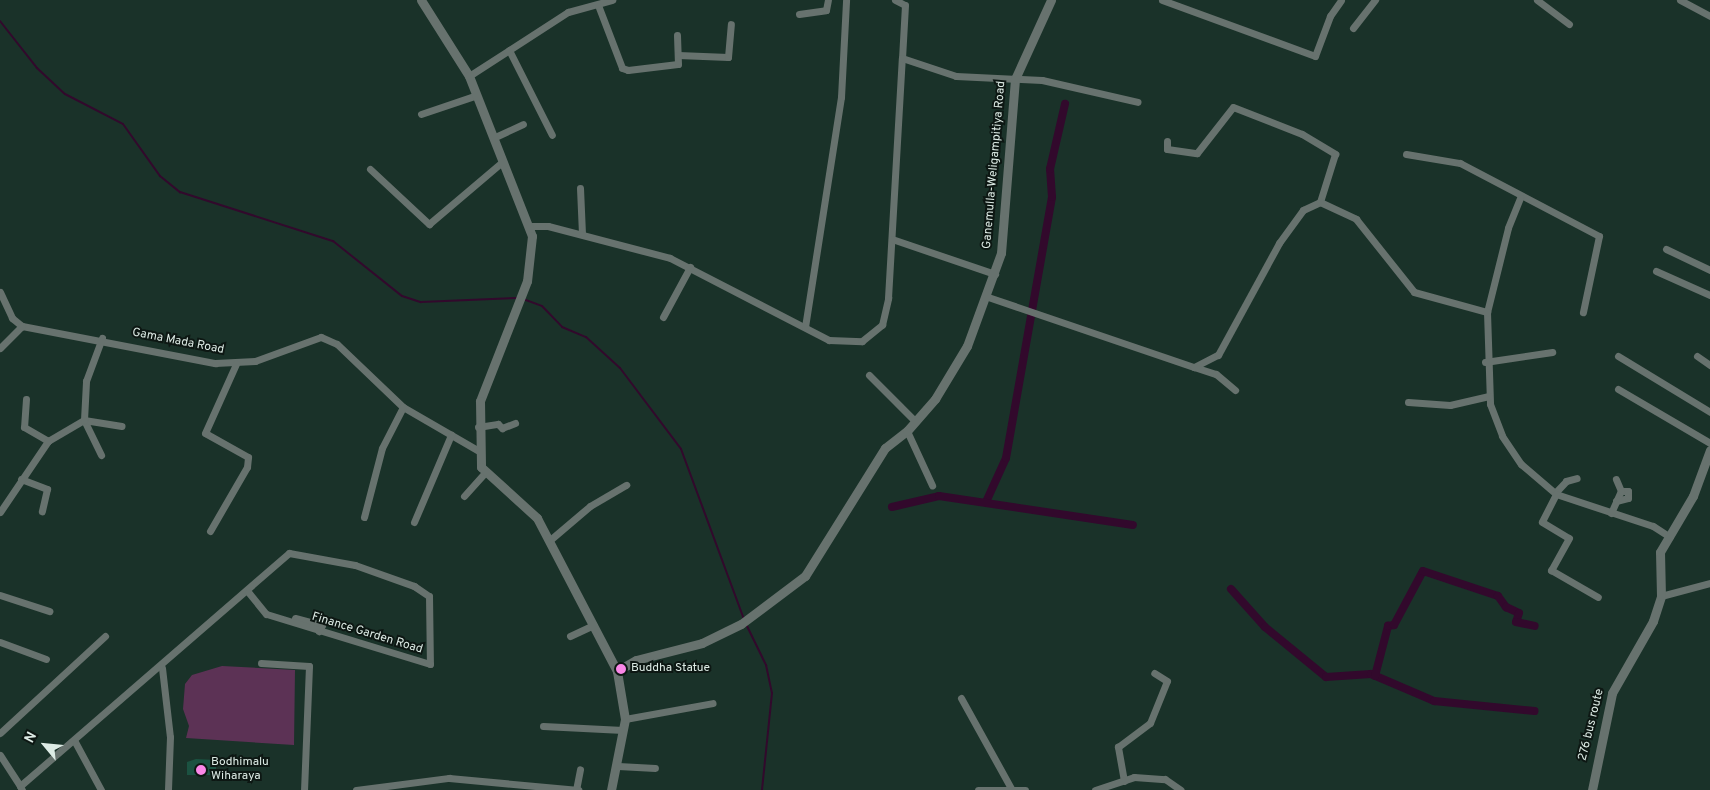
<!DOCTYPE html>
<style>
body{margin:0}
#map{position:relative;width:1710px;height:790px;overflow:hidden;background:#1a3229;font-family:Overpass,sans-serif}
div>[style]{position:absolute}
.green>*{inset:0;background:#5c3255}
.stream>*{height:2px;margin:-1px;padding:0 1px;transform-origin:1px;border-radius:1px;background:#32092c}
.canal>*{height:8px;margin:-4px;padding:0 4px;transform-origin:4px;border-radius:4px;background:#32092c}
.building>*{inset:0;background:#1b5241}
.minor>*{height:7px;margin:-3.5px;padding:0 3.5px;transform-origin:3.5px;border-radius:3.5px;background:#67726e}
.tertiary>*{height:9px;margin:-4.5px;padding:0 4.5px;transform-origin:4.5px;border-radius:4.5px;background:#67726e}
.dots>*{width:14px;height:14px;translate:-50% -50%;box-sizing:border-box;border:2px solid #0d1713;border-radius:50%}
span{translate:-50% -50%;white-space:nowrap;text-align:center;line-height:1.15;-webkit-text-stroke:4px #0d1713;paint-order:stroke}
.street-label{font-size:12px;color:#ddebe5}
.poi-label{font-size:12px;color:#ddebe5}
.left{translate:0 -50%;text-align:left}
.north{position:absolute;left:20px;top:720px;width:50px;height:50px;-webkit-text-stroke:4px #0d1713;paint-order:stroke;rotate:298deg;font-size:14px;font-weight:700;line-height:20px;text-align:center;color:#ddebe5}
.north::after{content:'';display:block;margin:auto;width:18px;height:22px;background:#ddebe5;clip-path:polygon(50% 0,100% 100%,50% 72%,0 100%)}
</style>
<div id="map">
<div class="green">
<i style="clip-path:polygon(222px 666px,295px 670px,294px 745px,186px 738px,189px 726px,183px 709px,185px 684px,192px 675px)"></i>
</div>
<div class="stream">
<i style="left:0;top:21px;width:60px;rotate:51.8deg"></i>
<i style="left:37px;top:68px;width:38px;rotate:43deg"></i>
<i style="left:65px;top:94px;width:65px;rotate:27.3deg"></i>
<i style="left:123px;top:124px;width:64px;rotate:54.6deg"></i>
<i style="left:160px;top:176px;width:26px;rotate:39deg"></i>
<i style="left:180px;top:192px;width:161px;rotate:17.8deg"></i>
<i style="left:333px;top:241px;width:88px;rotate:38.6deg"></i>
<i style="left:402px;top:296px;width:20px;rotate:18deg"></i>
<i style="left:421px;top:302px;width:97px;rotate:-2.4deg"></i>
<i style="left:523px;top:299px;width:20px;rotate:20deg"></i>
<i style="left:542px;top:306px;width:29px;rotate:46deg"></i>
<i style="left:562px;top:327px;width:26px;rotate:23deg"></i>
<i style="left:586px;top:337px;width:46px;rotate:42.4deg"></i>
<i style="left:620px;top:368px;width:101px;rotate:53deg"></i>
<i style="left:681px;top:449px;width:181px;rotate:69.7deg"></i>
<i style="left:746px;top:624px;width:46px;rotate:64deg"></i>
<i style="left:766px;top:665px;width:29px;rotate:78deg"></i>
<i style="left:772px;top:693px;width:98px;rotate:95.9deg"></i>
</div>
<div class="canal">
<i style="left:986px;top:502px;width:48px;rotate:-65.6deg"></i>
<i style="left:1006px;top:458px;width:265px;rotate:-80deg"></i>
<i style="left:1052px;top:197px;width:28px;rotate:-94deg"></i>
<i style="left:1050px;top:169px;width:67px;rotate:-77deg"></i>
<i style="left:892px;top:507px;width:48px;rotate:-13.2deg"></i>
<i style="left:939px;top:496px;width:196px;rotate:8.5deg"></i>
<i style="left:1231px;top:589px;width:51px;rotate:48.2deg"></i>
<i style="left:1265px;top:627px;width:79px;rotate:39.3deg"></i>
<i style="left:1326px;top:677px;width:45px;rotate:-3.8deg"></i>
<i style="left:1371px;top:674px;width:69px;rotate:23.2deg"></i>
<i style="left:1434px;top:701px;width:101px;rotate:5.7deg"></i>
<i style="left:1375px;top:676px;width:52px;rotate:-75.4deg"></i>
<i style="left:1388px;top:626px;width:6px;rotate:-9deg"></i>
<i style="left:1394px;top:625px;width:61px;rotate:-61.8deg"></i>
<i style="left:1423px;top:571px;width:79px;rotate:18.4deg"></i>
<i style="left:1498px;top:596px;width:14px;rotate:54deg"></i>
<i style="left:1506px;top:607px;width:14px;rotate:25deg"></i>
<i style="left:1519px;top:613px;width:9px;rotate:108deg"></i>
<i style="left:1516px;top:622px;width:19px;rotate:12deg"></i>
</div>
<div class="building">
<i style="clip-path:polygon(196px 759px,216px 760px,216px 775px,187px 775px,187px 762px)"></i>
</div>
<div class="minor">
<i style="left:895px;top:0;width:11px;rotate:27deg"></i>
<i style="left:905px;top:5px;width:53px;rotate:93.2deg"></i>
<i style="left:1162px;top:0;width:163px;rotate:20.1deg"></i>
<i style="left:1315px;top:56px;width:43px;rotate:-69.4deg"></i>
<i style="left:1330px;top:16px;width:19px;rotate:-55deg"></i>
<i style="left:1537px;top:0;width:40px;rotate:37deg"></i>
<i style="left:1680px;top:0;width:34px;rotate:28deg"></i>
<i style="left:598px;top:5px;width:67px;rotate:69.1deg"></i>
<i style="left:622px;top:68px;width:6px;rotate:18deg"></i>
<i style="left:628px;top:70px;width:50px;rotate:-6.8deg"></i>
<i style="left:678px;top:64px;width:29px;rotate:-92deg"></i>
<i style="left:799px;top:14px;width:27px;rotate:-8deg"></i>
<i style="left:826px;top:10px;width:10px;rotate:-79deg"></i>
<i style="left:1353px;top:28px;width:36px;rotate:-52deg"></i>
<i style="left:509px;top:50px;width:95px;rotate:63.2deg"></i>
<i style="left:678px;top:55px;width:50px;rotate:2.3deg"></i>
<i style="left:728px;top:57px;width:33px;rotate:-85deg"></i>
<i style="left:469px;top:76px;width:118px;rotate:-32.9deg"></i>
<i style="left:568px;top:12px;width:46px;rotate:-15.3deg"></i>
<i style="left:421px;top:114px;width:59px;rotate:-18.7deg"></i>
<i style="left:493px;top:138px;width:33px;rotate:-25deg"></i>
<i style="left:1167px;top:141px;width:8px;rotate:90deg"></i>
<i style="left:1167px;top:149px;width:30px;rotate:8deg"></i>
<i style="left:1197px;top:153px;width:58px;rotate:-52deg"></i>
<i style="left:1233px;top:107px;width:74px;rotate:21.4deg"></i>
<i style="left:1302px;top:134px;width:39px;rotate:31deg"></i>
<i style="left:1335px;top:154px;width:50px;rotate:107.4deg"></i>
<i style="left:1406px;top:154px;width:55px;rotate:9.5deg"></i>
<i style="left:1460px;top:163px;width:157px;rotate:27.7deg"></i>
<i style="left:1599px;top:236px;width:78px;rotate:101.9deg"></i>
<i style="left:370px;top:169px;width:81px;rotate:43deg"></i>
<i style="left:429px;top:224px;width:96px;rotate:-40.3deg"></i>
<i style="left:580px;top:188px;width:46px;rotate:87.5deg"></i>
<i style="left:1520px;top:198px;width:32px;rotate:112deg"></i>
<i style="left:1508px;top:228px;width:87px;rotate:104deg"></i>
<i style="left:1487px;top:312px;width:92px;rotate:88.1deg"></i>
<i style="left:1490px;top:404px;width:34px;rotate:69deg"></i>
<i style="left:1502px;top:436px;width:34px;rotate:56deg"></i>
<i style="left:1521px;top:464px;width:46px;rotate:40.6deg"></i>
<i style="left:1556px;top:494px;width:102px;rotate:18.3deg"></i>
<i style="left:1653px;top:526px;width:20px;rotate:33deg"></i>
<i style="left:529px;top:226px;width:19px"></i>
<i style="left:548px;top:226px;width:126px;rotate:14.7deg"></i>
<i style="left:670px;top:258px;width:179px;rotate:27.3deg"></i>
<i style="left:829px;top:340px;width:33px;rotate:2deg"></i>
<i style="left:862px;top:341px;width:26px;rotate:-39deg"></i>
<i style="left:882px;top:325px;width:28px;rotate:-77deg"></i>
<i style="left:888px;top:298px;width:240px;rotate:-86.7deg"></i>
<i style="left:902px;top:58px;width:57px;rotate:18.4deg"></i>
<i style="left:956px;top:76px;width:86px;rotate:2.7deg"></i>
<i style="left:1042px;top:80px;width:98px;rotate:12.9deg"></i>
<i style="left:892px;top:239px;width:109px;rotate:18.8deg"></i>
<i style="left:1666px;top:249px;width:49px;rotate:25.5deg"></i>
<i style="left:1656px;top:271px;width:59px;rotate:24deg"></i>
<i style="left:0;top:292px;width:29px;rotate:65deg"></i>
<i style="left:12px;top:318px;width:13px;rotate:39deg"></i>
<i style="left:22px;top:326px;width:197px;rotate:10.9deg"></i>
<i style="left:215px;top:363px;width:40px;rotate:-2.9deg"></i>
<i style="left:255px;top:361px;width:70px;rotate:-20deg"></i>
<i style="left:321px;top:337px;width:17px;rotate:24deg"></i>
<i style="left:337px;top:344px;width:91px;rotate:43.7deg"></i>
<i style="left:403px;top:407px;width:88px;rotate:30.1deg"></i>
<i style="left:988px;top:297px;width:218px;rotate:18.8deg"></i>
<i style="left:1194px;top:367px;width:27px;rotate:-27deg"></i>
<i style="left:1218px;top:355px;width:128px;rotate:-61.4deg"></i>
<i style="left:1279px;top:243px;width:41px;rotate:-54deg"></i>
<i style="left:1303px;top:210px;width:19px;rotate:-25deg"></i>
<i style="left:1320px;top:202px;width:40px;rotate:25deg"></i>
<i style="left:1356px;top:219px;width:93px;rotate:51.5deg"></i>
<i style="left:1414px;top:292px;width:76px;rotate:15.3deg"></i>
<i style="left:663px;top:317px;width:57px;rotate:-61.6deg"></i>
<i style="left:805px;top:327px;width:233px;rotate:-81.1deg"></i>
<i style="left:841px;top:97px;width:97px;rotate:-87deg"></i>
<i style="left:0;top:348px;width:31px;rotate:-45deg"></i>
<i style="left:1618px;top:356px;width:108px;rotate:31.3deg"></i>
<i style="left:1697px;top:356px;width:16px;rotate:35deg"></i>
<i style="left:1485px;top:362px;width:68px;rotate:-8.5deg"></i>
<i style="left:1194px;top:367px;width:23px;rotate:18deg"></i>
<i style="left:1216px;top:374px;width:25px;rotate:40deg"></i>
<i style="left:869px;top:375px;width:66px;rotate:45deg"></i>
<i style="left:1618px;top:389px;width:107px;rotate:30.4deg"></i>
<i style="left:26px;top:399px;width:28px;rotate:94deg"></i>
<i style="left:24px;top:427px;width:28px;rotate:30deg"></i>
<i style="left:1408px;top:402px;width:42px;rotate:4.1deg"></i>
<i style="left:1450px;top:405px;width:40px;rotate:-13deg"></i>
<i style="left:84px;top:420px;width:39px;rotate:64deg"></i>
<i style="left:84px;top:420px;width:38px;rotate:9deg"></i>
<i style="left:478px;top:427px;width:20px;rotate:-9deg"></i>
<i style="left:498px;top:424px;width:6px;rotate:45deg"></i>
<i style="left:502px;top:428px;width:14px;rotate:-21deg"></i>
<i style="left:907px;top:431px;width:60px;rotate:65.2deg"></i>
<i style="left:21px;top:479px;width:28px;rotate:21deg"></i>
<i style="left:47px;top:489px;width:23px;rotate:103deg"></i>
<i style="left:1555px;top:493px;width:16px;rotate:-47deg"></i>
<i style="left:1566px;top:481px;width:11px;rotate:-15deg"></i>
<i style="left:1556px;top:494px;width:31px;rotate:117deg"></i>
<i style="left:1542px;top:522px;width:31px;rotate:31deg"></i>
<i style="left:1569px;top:538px;width:37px;rotate:119deg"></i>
<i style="left:1551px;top:570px;width:54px;rotate:29.9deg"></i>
<i style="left:464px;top:496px;width:31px;rotate:-48deg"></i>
<i style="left:1616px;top:501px;width:12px;rotate:-14deg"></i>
<i style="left:1628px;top:498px;width:7px;rotate:-90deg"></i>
<i style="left:1628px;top:491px;width:7px;rotate:180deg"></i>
<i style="left:0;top:512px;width:86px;rotate:-55.9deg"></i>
<i style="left:48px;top:441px;width:42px;rotate:-30.3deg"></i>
<i style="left:84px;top:420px;width:39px;rotate:-87deg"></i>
<i style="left:86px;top:381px;width:46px;rotate:-69.6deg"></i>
<i style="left:1611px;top:513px;width:24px;rotate:-66deg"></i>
<i style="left:1621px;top:491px;width:13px;rotate:-113deg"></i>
<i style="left:364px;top:517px;width:71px;rotate:-75.4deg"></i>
<i style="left:382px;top:448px;width:46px;rotate:-62.9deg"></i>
<i style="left:414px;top:522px;width:95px;rotate:-67deg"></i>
<i style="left:210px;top:531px;width:74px;rotate:-60deg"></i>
<i style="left:247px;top:467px;width:10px;rotate:-84deg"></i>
<i style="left:248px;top:457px;width:49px;rotate:-150.8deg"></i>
<i style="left:205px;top:433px;width:76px;rotate:-65.8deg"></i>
<i style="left:550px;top:540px;width:52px;rotate:-40.4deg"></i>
<i style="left:590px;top:506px;width:42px;rotate:-30.3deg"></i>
<i style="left:0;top:595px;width:52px;rotate:18.1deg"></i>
<i style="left:1661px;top:596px;width:51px;rotate:-14.9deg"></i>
<i style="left:295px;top:618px;width:28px;rotate:15deg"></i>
<i style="left:322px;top:625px;width:7px;rotate:117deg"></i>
<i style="left:570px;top:636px;width:26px;rotate:-25deg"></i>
<i style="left:0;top:642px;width:49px;rotate:20.3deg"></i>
<i style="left:261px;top:663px;width:48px;rotate:3.6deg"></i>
<i style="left:309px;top:666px;width:124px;rotate:92.3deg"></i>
<i style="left:162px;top:668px;width:69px;rotate:83.4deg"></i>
<i style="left:170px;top:737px;width:53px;rotate:92.2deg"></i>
<i style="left:961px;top:698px;width:105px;rotate:61deg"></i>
<i style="left:625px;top:719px;width:89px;rotate:-10.3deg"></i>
<i style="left:543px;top:726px;width:80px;rotate:2.9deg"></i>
<i style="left:0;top:733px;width:143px;rotate:-42.7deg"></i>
<i style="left:74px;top:740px;width:57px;rotate:61.6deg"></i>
<i style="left:0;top:755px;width:37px;rotate:57deg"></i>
<i style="left:618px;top:766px;width:37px;rotate:3deg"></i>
<i style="left:1124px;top:781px;width:35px;rotate:-100deg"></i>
<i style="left:1118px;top:747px;width:40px;rotate:-37deg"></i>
<i style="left:1150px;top:723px;width:45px;rotate:-68deg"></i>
<i style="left:1167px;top:681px;width:15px;rotate:-148deg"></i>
<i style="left:22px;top:790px;width:4px;rotate:-117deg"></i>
<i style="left:20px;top:786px;width:356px;rotate:-40.9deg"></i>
<i style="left:289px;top:553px;width:67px;rotate:10.3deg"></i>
<i style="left:355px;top:565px;width:63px;rotate:19.6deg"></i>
<i style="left:414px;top:586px;width:18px;rotate:34deg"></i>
<i style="left:429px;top:596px;width:68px;rotate:89.2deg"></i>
<i style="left:430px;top:664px;width:171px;rotate:-163deg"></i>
<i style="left:266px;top:614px;width:28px;rotate:-129deg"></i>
<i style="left:356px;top:790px;width:94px;rotate:-7.4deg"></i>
<i style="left:449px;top:778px;width:130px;rotate:5.3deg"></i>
<i style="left:576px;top:790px;width:21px;rotate:-79deg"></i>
<i style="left:978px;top:790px;width:47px"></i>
<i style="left:1095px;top:790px;width:41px;rotate:-18.4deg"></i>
<i style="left:1134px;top:777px;width:31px;rotate:4deg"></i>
<i style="left:1165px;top:779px;width:19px;rotate:35deg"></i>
</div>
<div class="tertiary">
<i style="left:421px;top:0;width:90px;rotate:57.7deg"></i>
<i style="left:469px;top:76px;width:172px;rotate:68.5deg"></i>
<i style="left:532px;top:236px;width:45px;rotate:96.3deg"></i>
<i style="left:527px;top:281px;width:129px;rotate:111.4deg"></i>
<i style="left:480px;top:401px;width:66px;rotate:89.1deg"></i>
<i style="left:481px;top:467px;width:76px;rotate:42.3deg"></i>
<i style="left:537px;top:518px;width:173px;rotate:62.4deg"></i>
<i style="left:611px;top:790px;width:72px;rotate:-78.8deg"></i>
<i style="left:625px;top:719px;width:49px;rotate:-99.5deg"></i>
<i style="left:617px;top:671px;width:22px;rotate:-30deg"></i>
<i style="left:636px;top:660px;width:68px;rotate:-14.4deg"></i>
<i style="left:702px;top:643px;width:43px;rotate:-26deg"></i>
<i style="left:741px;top:624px;width:80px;rotate:-36.9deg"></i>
<i style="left:805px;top:576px;width:151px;rotate:-58deg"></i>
<i style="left:885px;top:448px;width:28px;rotate:-38deg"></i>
<i style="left:907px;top:431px;width:43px;rotate:-48.8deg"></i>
<i style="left:935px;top:399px;width:62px;rotate:-58.9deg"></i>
<i style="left:967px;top:346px;width:99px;rotate:-69.9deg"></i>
<i style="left:1001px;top:253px;width:175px;rotate:-85.4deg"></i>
<i style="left:1015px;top:79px;width:87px;rotate:-65.5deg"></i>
<i style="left:1592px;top:790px;width:99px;rotate:-78.3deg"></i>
<i style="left:1612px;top:693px;width:83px;rotate:-60.3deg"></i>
<i style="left:1653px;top:621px;width:26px;rotate:-72deg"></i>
<i style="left:1661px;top:596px;width:44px;rotate:-91.3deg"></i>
<i style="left:1660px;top:552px;width:65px;rotate:-59.5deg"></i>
<i style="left:1693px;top:496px;width:49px;rotate:-69.7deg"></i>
</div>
<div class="dots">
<i style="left:621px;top:669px;background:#fa87e7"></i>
<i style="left:201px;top:770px;background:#fa87e7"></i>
</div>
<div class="street-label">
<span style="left:995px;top:165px;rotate:-85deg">Ganemulla-Weligampitiya Road</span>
<span style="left:178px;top:342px;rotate:11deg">Gama Mada Road</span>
<span style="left:367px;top:634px;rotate:17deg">Finance Garden Road</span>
<span style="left:1592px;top:725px;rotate:-76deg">276 bus route</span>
</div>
<div class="poi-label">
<span class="left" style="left:631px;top:669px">Buddha Statue</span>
<span class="left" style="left:211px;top:770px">Bodhimalu<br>Wiharaya</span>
</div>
<div class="north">N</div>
</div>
